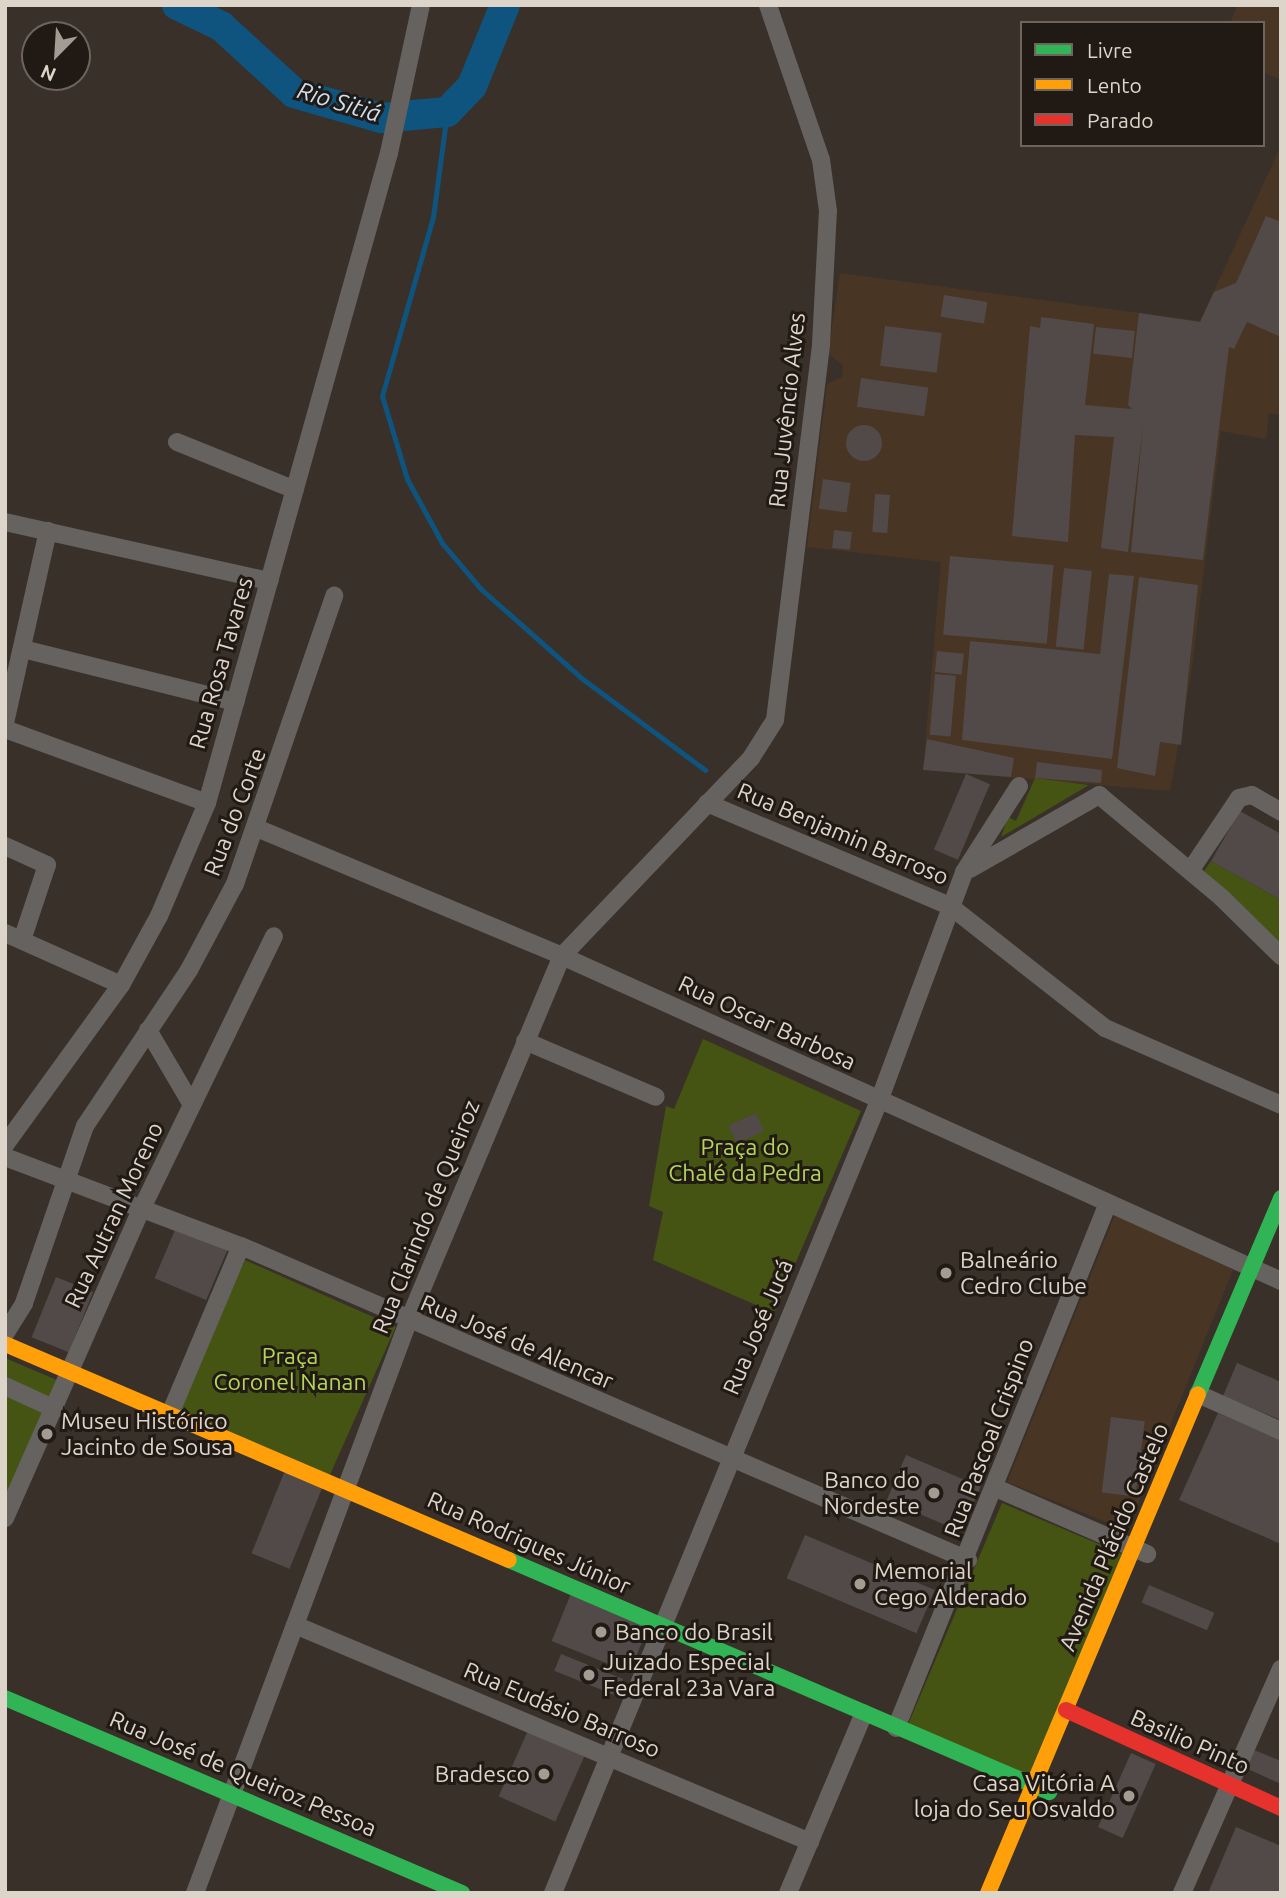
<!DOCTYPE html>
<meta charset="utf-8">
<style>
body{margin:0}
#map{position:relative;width:1286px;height:1898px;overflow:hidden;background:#393129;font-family:Ubuntu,sans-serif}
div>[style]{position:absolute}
.built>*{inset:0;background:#483523;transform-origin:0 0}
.green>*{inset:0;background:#455313;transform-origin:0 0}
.stream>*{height:5px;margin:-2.5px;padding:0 2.5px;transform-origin:2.5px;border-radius:2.5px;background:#0e547e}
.river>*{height:30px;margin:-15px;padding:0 15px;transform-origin:15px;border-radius:15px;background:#0e547e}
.building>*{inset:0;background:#514a49;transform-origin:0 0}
.round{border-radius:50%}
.street>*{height:18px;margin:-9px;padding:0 9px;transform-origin:9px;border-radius:9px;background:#65625f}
.fast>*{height:16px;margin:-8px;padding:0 8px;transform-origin:8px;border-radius:8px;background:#30b455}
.slow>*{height:16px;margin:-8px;padding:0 8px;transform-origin:8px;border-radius:8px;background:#ff9f0a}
.jam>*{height:16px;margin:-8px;padding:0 8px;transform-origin:8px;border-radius:8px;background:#e5322d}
.dots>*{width:19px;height:19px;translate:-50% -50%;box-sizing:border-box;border:4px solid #211a14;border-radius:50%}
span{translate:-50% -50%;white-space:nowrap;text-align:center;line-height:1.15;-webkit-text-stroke:6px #211a14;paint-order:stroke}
.street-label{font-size:23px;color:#ddd4ca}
.park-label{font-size:23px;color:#b4d657}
.poi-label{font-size:23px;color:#ddd4ca}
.left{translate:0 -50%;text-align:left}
.right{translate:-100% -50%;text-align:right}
.water-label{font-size:24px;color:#cbdff0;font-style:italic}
.frame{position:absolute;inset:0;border:7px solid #ddd4ca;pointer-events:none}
.legend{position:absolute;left:1020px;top:21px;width:245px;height:126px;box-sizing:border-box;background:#211a14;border:2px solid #6c645d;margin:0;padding:9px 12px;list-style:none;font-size:21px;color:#ddd4ca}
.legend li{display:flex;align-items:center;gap:14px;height:35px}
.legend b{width:35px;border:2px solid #6c645d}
.north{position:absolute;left:21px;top:21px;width:70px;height:70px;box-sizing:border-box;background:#211a14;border:2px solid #6c645d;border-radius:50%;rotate:204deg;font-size:19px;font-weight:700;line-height:28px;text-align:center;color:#ddd4ca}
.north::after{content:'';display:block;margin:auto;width:24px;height:32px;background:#a49b92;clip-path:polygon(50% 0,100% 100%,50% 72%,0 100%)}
</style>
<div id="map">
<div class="built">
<i style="clip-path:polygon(1238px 5px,1281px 5px,1281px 80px,1263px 72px,1263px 23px,1230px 23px)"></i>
<i style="clip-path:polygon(1281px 146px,1281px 415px,1269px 413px,1266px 439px,1221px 431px,1191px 675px,1170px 791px,923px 770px,941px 562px,807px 547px,827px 384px,842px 377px,843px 365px,828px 354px,840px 273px,1200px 321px)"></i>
<i style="left:1115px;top:1215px;width:130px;height:288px;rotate:22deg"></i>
</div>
<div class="green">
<i style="clip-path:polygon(1035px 778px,1089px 785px,1001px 837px,1008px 817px,1016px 821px)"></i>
<i style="clip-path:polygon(1211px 861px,1281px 900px,1281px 944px,1204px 871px)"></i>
<i style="clip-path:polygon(703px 1039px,861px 1111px,774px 1313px,653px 1260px,663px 1212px,649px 1206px,666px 1106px,674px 1109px)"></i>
<i style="left:245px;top:1260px;width:165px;height:163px;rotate:24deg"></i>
<i style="clip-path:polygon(5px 1358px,59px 1381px,52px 1399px,5px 1378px)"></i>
<i style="clip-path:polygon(5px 1393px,46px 1413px,5px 1504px)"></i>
<i style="left:1002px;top:1503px;width:132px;height:243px;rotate:23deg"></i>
</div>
<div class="stream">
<i style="left:447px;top:112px;width:106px;rotate:97.6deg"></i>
<i style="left:433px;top:217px;width:186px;rotate:105.9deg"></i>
<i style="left:382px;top:396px;width:87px;rotate:73.2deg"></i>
<i style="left:407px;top:479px;width:73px;rotate:61.3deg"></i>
<i style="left:442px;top:543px;width:60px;rotate:49.7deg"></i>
<i style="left:481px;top:589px;width:137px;rotate:41.5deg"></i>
<i style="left:584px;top:680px;width:151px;rotate:36.6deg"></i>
</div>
<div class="river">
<i style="left:177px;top:5px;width:49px;rotate:25.5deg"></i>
<i style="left:221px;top:26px;width:99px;rotate:42.5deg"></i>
<i style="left:294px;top:93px;width:91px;rotate:16deg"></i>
<i style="left:381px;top:118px;width:66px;rotate:-5.2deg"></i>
<i style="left:447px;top:112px;width:36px;rotate:-46deg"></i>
<i style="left:472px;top:86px;width:87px;rotate:-67.8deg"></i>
</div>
<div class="building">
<i style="clip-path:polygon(1266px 216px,1281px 222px,1281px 337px,1247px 322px,1234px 349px,1229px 347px,1203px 560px,1131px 552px,1143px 425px,1128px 552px,1101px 548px,1114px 437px,1075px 435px,1068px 542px,1012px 536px,1030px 326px,1040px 328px,1041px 317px,1094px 324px,1085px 405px,1132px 409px,1128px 405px,1139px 313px,1200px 322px,1214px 292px,1236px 283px)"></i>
<i style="left:944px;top:295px;width:44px;height:22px;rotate:9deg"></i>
<i style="left:885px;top:326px;width:57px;height:40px;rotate:7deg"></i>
<i style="left:1096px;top:327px;width:39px;height:27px;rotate:6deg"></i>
<i style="left:861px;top:378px;width:68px;height:29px;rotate:8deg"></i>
<i class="round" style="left:846px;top:425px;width:36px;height:36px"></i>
<i style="left:823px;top:479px;width:28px;height:30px;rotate:8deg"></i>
<i style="left:875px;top:494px;width:15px;height:38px;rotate:4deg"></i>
<i style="left:834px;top:530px;width:18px;height:18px;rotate:6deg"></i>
<i style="left:950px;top:556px;width:104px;height:79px;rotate:5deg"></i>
<i style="left:1064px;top:568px;width:28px;height:79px;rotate:6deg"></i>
<i style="clip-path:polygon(1109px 574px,1134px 576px,1112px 759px,962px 740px,970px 641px,1100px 654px)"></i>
<i style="clip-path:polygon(1139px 577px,1198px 585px,1181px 745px,1160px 742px,1155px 776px,1117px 768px)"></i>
<i style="left:937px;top:651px;width:27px;height:21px;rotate:6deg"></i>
<i style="left:935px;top:674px;width:21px;height:61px;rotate:5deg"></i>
<i style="clip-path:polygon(927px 739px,1014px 758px,1011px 777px,923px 770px)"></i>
<i style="clip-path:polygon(1037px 762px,1102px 770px,1101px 783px,1035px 778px)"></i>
<i style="left:966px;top:774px;width:26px;height:82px;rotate:23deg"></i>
<i style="clip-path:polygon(1240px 811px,1281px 834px,1281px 900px,1211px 861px)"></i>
<i style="left:756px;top:1113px;width:20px;height:30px;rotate:66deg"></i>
<i style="left:178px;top:1223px;width:56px;height:60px;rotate:23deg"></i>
<i style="left:56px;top:1277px;width:40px;height:65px;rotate:22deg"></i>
<i style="clip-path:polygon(1237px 1363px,1281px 1382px,1281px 1420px,1223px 1396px)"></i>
<i style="clip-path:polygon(1218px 1413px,1281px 1440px,1281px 1544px,1179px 1500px)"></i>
<i style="left:1111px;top:1417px;width:34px;height:76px;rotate:7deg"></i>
<i style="left:906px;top:1455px;width:81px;height:49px;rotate:23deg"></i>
<i style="left:286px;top:1468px;width:41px;height:92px;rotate:22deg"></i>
<i style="left:805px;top:1535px;width:141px;height:47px;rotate:23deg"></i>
<i style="left:1149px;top:1585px;width:71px;height:19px;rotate:23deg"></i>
<i style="left:572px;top:1591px;width:84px;height:54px;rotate:22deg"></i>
<i style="left:561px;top:1654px;width:67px;height:18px;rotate:22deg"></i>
<i style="left:530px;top:1726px;width:62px;height:77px;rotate:24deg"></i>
<i style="clip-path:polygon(1254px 1750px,1281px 1761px,1281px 1784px,1246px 1768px)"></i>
<i style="left:1131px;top:1753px;width:27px;height:81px;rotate:24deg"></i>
<i style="clip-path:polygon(1236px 1827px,1281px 1846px,1281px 1893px,1208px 1893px)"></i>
</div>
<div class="street">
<i style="left:177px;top:442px;width:127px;rotate:22.1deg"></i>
<i style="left:5px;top:522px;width:271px;rotate:12.6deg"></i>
<i style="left:23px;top:649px;width:219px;rotate:14deg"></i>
<i style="left:5px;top:723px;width:197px;rotate:-77.4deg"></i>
<i style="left:5px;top:729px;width:215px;rotate:20.1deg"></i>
<i style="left:707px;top:803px;width:264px;rotate:23deg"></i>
<i style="left:950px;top:906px;width:197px;rotate:38.2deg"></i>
<i style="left:1105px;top:1028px;width:192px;rotate:23.6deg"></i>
<i style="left:259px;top:829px;width:329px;rotate:22.7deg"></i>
<i style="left:562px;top:956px;width:789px;rotate:24.32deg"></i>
<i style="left:5px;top:846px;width:46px;rotate:24.3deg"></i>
<i style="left:47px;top:865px;width:79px;rotate:108.4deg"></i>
<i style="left:970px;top:869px;width:149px;rotate:-29.8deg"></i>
<i style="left:1099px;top:795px;width:160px;rotate:39.9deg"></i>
<i style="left:1222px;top:898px;width:83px;rotate:44.5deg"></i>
<i style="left:1190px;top:871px;width:88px;rotate:-56.1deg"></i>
<i style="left:1239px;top:798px;width:13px;rotate:-13deg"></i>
<i style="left:1252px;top:795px;width:34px;rotate:30deg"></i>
<i style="left:5px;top:933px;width:127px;rotate:24.1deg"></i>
<i style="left:148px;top:1030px;width:87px;rotate:59.6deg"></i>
<i style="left:525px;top:1041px;width:142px;rotate:23.1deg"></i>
<i style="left:5px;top:1145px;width:198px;rotate:-54.1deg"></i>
<i style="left:121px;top:985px;width:79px;rotate:-61.2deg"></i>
<i style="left:159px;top:916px;width:123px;rotate:-67deg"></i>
<i style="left:207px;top:803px;width:675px;rotate:-74.36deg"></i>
<i style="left:389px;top:153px;width:151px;rotate:-77.8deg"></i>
<i style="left:5px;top:1157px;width:252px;rotate:20.7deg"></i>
<i style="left:241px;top:1246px;width:792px;rotate:23.36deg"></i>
<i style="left:5px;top:1334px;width:36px;rotate:-58deg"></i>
<i style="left:24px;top:1303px;width:187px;rotate:-71deg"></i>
<i style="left:85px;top:1126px;width:187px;rotate:-56.3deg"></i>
<i style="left:189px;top:970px;width:98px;rotate:-61.9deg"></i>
<i style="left:235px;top:884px;width:305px;rotate:-71deg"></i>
<i style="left:5px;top:1386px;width:55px;rotate:24.7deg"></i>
<i style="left:1198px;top:1394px;width:91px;rotate:24deg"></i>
<i style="left:170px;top:1414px;width:182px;rotate:-67.1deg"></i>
<i style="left:996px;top:1488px;width:165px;rotate:23.6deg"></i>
<i style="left:5px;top:1518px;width:339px;rotate:-66.2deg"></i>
<i style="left:142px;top:1208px;width:302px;rotate:-64.1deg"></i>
<i style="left:295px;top:1625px;width:559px;rotate:22.85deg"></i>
<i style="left:896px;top:1728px;width:566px;rotate:-68.01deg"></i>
<i style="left:195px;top:1893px;width:609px;rotate:-69.54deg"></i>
<i style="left:408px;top:1322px;width:397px;rotate:-67.2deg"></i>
<i style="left:562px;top:956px;width:274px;rotate:-46.3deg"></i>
<i style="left:751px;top:758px;width:45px;rotate:-57.7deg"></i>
<i style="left:775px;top:720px;width:379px;rotate:-83deg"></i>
<i style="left:821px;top:344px;width:133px;rotate:-87deg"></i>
<i style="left:828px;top:211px;width:51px;rotate:-97.8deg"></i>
<i style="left:821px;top:160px;width:164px;rotate:-108.9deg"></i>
<i style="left:553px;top:1893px;width:856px;rotate:-67.63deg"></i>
<i style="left:879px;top:1101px;width:244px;rotate:-69.6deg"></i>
<i style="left:964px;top:872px;width:102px;rotate:-57.4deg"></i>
<i style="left:788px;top:1893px;width:195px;rotate:-67.1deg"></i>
<i style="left:1182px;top:1893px;width:245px;rotate:-66.2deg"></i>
</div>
<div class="fast">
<i style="left:1198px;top:1394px;width:213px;rotate:-67deg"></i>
<i style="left:509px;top:1560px;width:588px;rotate:23.25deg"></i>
<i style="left:5px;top:1698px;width:497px;rotate:23.1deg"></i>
</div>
<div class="slow">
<i style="left:5px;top:1344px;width:548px;rotate:23.2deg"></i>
<i style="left:988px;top:1893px;width:541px;rotate:-67.18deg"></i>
</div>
<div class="jam">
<i style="left:1066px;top:1710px;width:236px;rotate:24.5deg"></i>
</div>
<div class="dots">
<i style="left:946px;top:1273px;background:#a49b92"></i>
<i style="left:47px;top:1434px;background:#a49b92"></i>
<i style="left:934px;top:1493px;background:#a49b92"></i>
<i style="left:860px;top:1584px;background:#a49b92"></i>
<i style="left:601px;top:1632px;background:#a49b92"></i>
<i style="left:589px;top:1675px;background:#a49b92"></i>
<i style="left:544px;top:1774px;background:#a49b92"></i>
<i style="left:1129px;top:1796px;background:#a49b92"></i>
</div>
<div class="street-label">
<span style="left:787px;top:410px;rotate:-84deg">Rua Juvêncio Alves</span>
<span style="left:221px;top:663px;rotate:-74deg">Rua Rosa Tavares</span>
<span style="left:235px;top:812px;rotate:-69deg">Rua do Corte</span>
<span style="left:843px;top:834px;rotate:23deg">Rua Benjamin Barroso</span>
<span style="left:767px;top:1023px;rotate:25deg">Rua Oscar Barbosa</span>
<span style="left:114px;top:1215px;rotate:-65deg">Rua Autran Moreno</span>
<span style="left:426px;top:1217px;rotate:-68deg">Rua Clarindo de Queiroz</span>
<span style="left:758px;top:1327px;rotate:-67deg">Rua José Jucá</span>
<span style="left:517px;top:1342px;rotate:23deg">Rua José de Alencar</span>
<span style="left:989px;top:1438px;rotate:-69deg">Rua Pascoal Crispino</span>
<span style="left:1114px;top:1537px;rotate:-67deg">Avenida Plácido Castelo</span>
<span style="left:529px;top:1543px;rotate:24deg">Rua Rodrigues Júnior</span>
<span style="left:562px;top:1710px;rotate:23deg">Rua Eudásio Barroso</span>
<span style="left:1190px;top:1742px;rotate:24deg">Basilio Pinto</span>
<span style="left:243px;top:1774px;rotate:23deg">Rua José de Queiroz Pessoa</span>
</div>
<div class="park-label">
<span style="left:745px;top:1160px">Praça do<br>Chalé da Pedra</span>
<span style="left:290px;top:1369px">Praça<br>Coronel Nanan</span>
</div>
<div class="poi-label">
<span class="left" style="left:960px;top:1273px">Balneário<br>Cedro Clube</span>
<span class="left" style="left:61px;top:1434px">Museu Histórico<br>Jacinto de Sousa</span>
<span class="right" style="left:920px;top:1493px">Banco do<br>Nordeste</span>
<span class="left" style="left:874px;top:1584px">Memorial<br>Cego Alderado</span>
<span class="left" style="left:615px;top:1632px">Banco do Brasil</span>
<span class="left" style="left:603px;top:1675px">Juizado Especial<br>Federal 23a Vara</span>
<span class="right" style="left:530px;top:1774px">Bradesco</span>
<span class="right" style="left:1115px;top:1796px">Casa Vitória A<br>loja do Seu Osvaldo</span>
</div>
<div class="water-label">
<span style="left:339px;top:102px;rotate:17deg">Rio Sitiá</span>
</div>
<div class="frame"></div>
<ul class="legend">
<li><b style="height:9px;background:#30b455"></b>Livre</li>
<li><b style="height:9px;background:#ff9f0a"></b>Lento</li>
<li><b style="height:9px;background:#e5322d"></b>Parado</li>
</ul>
<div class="north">N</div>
</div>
